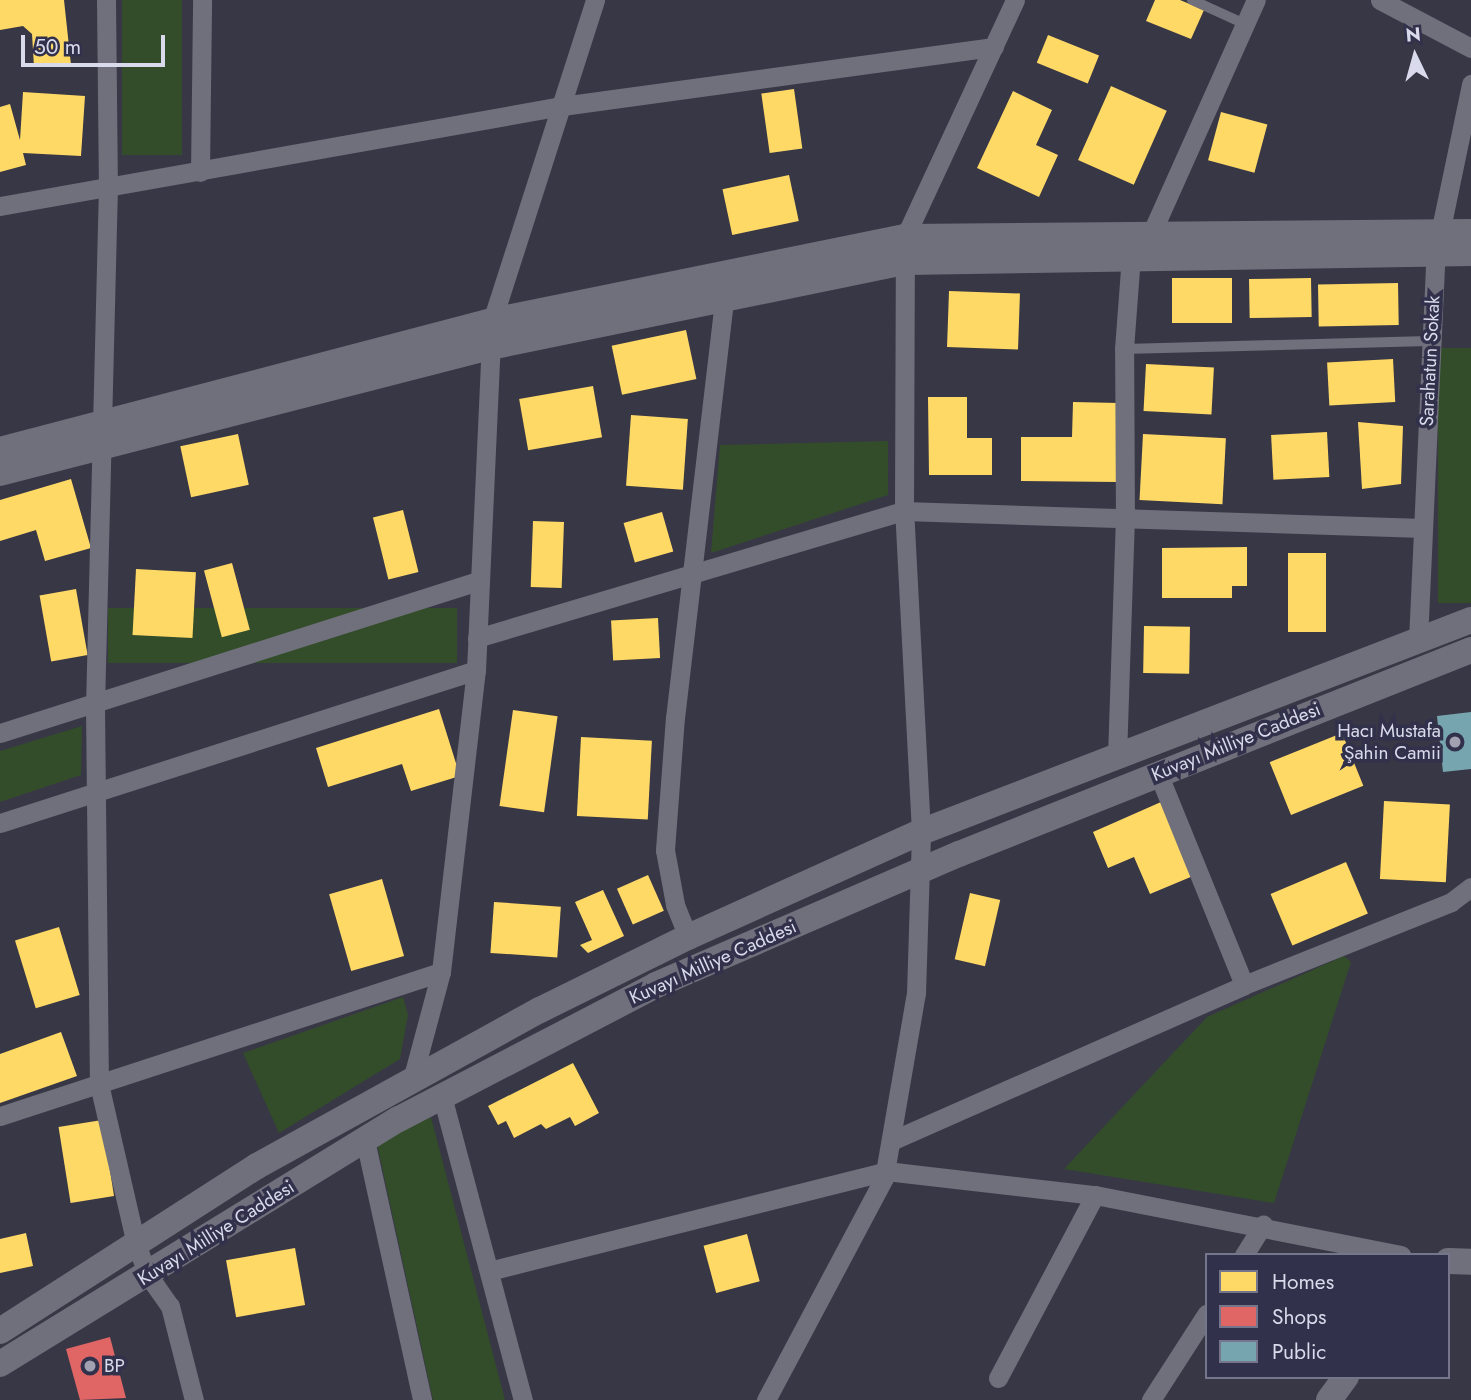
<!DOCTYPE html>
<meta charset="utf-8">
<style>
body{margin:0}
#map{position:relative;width:1471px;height:1400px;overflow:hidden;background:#383746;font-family:Jost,sans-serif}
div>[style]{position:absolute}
.green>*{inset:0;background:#334d2b;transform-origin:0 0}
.homes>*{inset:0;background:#ffd966;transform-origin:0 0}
.shops>*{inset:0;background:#e06666}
.public>*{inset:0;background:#76a5af}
.lane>*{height:10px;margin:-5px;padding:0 5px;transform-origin:5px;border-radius:5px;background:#70707c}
.street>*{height:19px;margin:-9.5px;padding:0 9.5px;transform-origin:9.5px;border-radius:9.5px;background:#70707c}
.secondary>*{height:26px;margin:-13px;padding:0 13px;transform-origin:13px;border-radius:13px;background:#70707c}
.dots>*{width:19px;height:19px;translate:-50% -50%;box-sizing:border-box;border:4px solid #32314c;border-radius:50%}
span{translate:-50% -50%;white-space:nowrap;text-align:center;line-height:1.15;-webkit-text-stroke:7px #32314c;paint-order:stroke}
.street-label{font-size:19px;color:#d9daeb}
.poi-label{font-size:19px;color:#d9daeb}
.right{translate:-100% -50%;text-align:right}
.left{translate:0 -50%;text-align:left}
.legend{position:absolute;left:1205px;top:1253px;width:245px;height:126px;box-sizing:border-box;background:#32314c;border:2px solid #75758c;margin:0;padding:9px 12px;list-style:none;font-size:21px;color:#d9daeb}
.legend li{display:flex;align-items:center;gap:14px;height:35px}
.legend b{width:35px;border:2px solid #75758c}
.north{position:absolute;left:1380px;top:21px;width:70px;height:70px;-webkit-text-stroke:5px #32314c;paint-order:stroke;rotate:355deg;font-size:19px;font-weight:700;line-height:28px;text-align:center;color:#d9daeb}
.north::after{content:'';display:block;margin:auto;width:24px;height:32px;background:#d9daeb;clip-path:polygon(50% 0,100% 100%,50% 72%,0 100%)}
.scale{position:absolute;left:21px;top:35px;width:144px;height:32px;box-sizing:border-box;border:4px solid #d9daeb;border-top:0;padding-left:9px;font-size:21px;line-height:24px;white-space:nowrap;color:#d9daeb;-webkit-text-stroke:5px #32314c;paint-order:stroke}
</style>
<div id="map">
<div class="green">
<i style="left:122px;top:0;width:60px;height:155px"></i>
<i style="left:1438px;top:348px;width:33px;height:255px"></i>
<i style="clip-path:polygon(888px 441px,888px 495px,711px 553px,720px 445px)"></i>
<i style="left:457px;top:608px;width:55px;height:349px;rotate:90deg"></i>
<i style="clip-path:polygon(82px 726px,81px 775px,0 802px,0 751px)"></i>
<i style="clip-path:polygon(1344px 956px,1351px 962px,1274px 1203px,1064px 1169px,1207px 1017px)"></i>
<i style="clip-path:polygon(403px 997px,408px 1015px,400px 1059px,279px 1133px,243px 1053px)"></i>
<i style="clip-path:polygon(431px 1117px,505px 1400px,433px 1400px,377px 1144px)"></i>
</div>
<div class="homes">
<i style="clip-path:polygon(0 0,64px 0,71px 65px,34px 67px,32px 34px,23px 26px,0 30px)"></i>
<i style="clip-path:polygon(1155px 0,1180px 0,1204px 10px,1191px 39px,1146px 21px)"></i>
<i style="left:1048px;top:35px;width:55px;height:30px;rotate:22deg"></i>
<i style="left:1111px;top:86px;width:61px;height:81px;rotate:24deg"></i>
<i style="left:794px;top:89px;width:60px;height:33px;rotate:82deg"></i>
<i style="clip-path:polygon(1013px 91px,1052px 110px,1036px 145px,1058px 155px,1039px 197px,977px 168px)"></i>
<i style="clip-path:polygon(23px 92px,85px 96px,81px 156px,23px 153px,26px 165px,0 172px,0 107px,10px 104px,20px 140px)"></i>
<i style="left:1221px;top:112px;width:48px;height:50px;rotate:15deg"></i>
<i style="left:789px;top:175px;width:47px;height:68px;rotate:78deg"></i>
<i style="left:1232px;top:278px;width:45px;height:60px;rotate:90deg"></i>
<i style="left:1311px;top:278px;width:39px;height:62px;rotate:89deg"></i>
<i style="left:1398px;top:283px;width:42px;height:80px;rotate:89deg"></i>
<i style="left:949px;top:291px;width:71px;height:56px;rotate:2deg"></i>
<i style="left:686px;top:330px;width:50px;height:76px;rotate:78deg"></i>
<i style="left:1393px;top:359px;width:43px;height:66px;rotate:87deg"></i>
<i style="left:1146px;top:364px;width:68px;height:47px;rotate:3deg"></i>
<i style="left:593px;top:386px;width:52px;height:75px;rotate:80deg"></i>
<i style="clip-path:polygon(928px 397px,967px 397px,967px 438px,992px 438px,992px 475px,929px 475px)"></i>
<i style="clip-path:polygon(1073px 402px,1119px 403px,1118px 482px,1021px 481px,1021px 437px,1072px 437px)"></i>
<i style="left:631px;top:415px;width:57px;height:71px;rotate:4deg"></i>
<i style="clip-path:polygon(1358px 422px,1403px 426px,1401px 484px,1362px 489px)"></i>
<i style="left:1327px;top:432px;width:45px;height:56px;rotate:87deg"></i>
<i style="left:238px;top:434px;width:52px;height:59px;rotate:78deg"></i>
<i style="left:1143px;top:434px;width:83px;height:66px;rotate:3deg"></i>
<i style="clip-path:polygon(71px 479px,91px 548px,45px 561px,36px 530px,0 541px,0 500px)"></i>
<i style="left:403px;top:510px;width:64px;height:31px;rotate:76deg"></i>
<i style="left:662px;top:512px;width:41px;height:40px;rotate:74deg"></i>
<i style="left:533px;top:521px;width:31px;height:66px;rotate:2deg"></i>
<i style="clip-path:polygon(1247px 547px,1247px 586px,1232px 586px,1232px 598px,1162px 598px,1162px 548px)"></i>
<i style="left:1288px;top:553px;width:38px;height:79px"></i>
<i style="left:232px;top:563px;width:69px;height:29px;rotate:75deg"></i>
<i style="left:136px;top:569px;width:60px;height:66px;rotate:3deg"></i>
<i style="left:76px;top:589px;width:67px;height:37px;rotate:80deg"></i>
<i style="left:658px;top:618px;width:40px;height:47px;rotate:87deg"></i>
<i style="left:1144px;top:626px;width:46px;height:47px;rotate:1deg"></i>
<i style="clip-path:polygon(439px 709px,460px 776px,411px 791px,402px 764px,328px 787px,316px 748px)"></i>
<i style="left:513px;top:710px;width:45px;height:97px;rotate:8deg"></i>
<i style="left:1342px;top:733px;width:57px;height:78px;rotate:68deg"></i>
<i style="left:581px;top:737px;width:71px;height:79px;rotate:3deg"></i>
<i style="left:1384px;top:801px;width:66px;height:78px;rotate:3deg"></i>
<i style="clip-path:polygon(1161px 802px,1193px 876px,1150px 894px,1134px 857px,1108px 868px,1093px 832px)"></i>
<i style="left:1346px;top:862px;width:56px;height:82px;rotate:67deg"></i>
<i style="left:648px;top:875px;width:39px;height:34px;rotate:66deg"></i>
<i style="left:382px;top:879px;width:80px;height:55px;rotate:74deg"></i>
<i style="clip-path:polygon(603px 890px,624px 936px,588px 953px,580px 945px,592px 940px,575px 902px)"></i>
<i style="left:970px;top:893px;width:31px;height:68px;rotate:13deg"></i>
<i style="left:494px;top:902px;width:67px;height:51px;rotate:4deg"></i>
<i style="left:59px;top:927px;width:71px;height:46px;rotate:73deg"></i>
<i style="clip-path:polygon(61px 1032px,77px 1076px,0 1103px,0 1054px)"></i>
<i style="clip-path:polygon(573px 1063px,599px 1113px,575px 1126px,570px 1117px,546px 1129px,541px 1124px,514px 1138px,506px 1121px,498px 1125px,488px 1106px)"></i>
<i style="left:102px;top:1120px;width:77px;height:44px;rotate:81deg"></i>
<i style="clip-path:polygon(26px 1233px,33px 1266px,0 1273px,0 1239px)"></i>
<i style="left:747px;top:1234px;width:49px;height:45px;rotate:75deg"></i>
<i style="left:295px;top:1248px;width:58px;height:70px;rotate:80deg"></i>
</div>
<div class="shops">
<i style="clip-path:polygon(110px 1337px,126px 1398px,80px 1400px,66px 1349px)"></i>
</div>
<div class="public">
<i style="clip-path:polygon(1471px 712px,1471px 769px,1443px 772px,1437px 716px)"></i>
</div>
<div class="lane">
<i style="left:1192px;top:0;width:58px;rotate:24.4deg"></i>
<i style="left:1124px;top:349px;width:305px;rotate:-1.5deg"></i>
</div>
<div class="street">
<i style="left:106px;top:0;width:186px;rotate:89.4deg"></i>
<i style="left:108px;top:186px;width:519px;rotate:91.43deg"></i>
<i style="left:95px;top:705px;width:379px;rotate:89.4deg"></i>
<i style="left:99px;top:1084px;width:164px;rotate:77deg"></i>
<i style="left:136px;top:1244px;width:33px;rotate:69deg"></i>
<i style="left:148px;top:1275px;width:38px;rotate:55deg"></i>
<i style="left:170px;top:1306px;width:97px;rotate:75.7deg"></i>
<i style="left:1380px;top:0;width:103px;rotate:27.8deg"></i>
<i style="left:200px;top:172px;width:172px;rotate:-89.3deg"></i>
<i style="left:0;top:206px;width:571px;rotate:-10.09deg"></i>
<i style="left:562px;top:106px;width:436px;rotate:-7.8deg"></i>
<i style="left:1152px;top:232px;width:254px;rotate:-65.9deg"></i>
<i style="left:477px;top:638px;width:445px;rotate:-16.6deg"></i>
<i style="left:904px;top:511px;width:519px;rotate:1.88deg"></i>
<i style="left:1418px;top:641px;width:389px;rotate:-87.4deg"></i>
<i style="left:1436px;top:252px;width:172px;rotate:-78.2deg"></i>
<i style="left:0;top:733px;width:502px;rotate:-17.64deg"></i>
<i style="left:1117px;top:757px;width:237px;rotate:-88.1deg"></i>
<i style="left:1125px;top:520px;width:171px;rotate:-90.3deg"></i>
<i style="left:1124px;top:349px;width:93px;rotate:-85.7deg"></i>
<i style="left:1158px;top:773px;width:229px;rotate:67.9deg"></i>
<i style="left:0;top:823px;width:500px;rotate:-17.8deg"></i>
<i style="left:688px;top:937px;width:35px;rotate:-112deg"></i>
<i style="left:675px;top:904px;width:55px;rotate:-100.5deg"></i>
<i style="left:665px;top:850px;width:132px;rotate:-85.7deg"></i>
<i style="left:675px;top:718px;width:422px;rotate:-83.3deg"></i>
<i style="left:412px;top:1080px;width:112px;rotate:-75deg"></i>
<i style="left:441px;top:972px;width:304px;rotate:-83.4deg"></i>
<i style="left:476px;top:670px;width:349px;rotate:-87.4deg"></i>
<i style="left:492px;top:321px;width:337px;rotate:-72.2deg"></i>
<i style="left:442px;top:1096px;width:315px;rotate:75.1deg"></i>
<i style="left:0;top:1116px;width:464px;rotate:-18.1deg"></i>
<i style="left:365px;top:1140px;width:266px;rotate:77.6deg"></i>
<i style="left:891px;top:1141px;width:386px;rotate:-23.8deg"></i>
<i style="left:1244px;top:985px;width:223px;rotate:-21.8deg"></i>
<i style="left:1451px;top:902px;width:25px;rotate:-37deg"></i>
<i style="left:1244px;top:1255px;width:36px;rotate:-58deg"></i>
<i style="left:489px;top:1271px;width:409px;rotate:-14.1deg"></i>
<i style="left:886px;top:1171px;width:210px;rotate:6.6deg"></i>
<i style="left:1095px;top:1195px;width:312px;rotate:11.1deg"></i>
<i style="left:998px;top:1378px;width:207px;rotate:-62.1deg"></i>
<i style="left:766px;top:1400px;width:251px;rotate:-62deg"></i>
<i style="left:884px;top:1178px;width:188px;rotate:-80.2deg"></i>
<i style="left:916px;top:993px;width:161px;rotate:-88.2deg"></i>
<i style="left:921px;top:832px;width:321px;rotate:-93deg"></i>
<i style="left:904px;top:511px;width:274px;rotate:-89.8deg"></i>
<i style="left:905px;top:237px;width:261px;rotate:-65.1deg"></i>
<i style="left:1151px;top:1400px;width:103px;rotate:-57.2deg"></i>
</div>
<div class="secondary">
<i style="left:0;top:450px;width:509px;rotate:-14.69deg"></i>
<i style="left:492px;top:321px;width:421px;rotate:-11.5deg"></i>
<i style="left:905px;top:237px;width:566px;rotate:-0.51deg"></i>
<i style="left:0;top:473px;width:506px;rotate:-14.42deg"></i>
<i style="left:490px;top:347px;width:424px;rotate:-11.6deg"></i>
<i style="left:905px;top:262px;width:566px;rotate:-0.91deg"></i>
<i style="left:1448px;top:1261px;width:23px;rotate:2deg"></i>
<i style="left:0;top:1331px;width:305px;rotate:-32.7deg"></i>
<i style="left:257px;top:1166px;width:323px;rotate:-28.9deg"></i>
<i style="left:540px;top:1010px;width:165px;rotate:-26.3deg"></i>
<i style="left:688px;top:937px;width:256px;rotate:-24.3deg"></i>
<i style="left:921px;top:832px;width:589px;rotate:-21.08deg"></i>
<i style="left:0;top:1364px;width:468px;rotate:-31.6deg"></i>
<i style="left:399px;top:1119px;width:290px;rotate:-27.5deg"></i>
<i style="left:656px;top:985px;width:330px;rotate:-23.4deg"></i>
<i style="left:959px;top:854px;width:551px;rotate:-21.72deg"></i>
<i style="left:1329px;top:1400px;width:29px;rotate:-54deg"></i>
</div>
<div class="dots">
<i style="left:1455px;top:742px;background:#a1a1b1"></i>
<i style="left:90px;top:1366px;background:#a1a1b1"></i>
</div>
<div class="street-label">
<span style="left:1430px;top:361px;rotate:-87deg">Sarahatun Sokak</span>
<span style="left:1236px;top:742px;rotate:-22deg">Kuvayı Milliye Caddesi</span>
<span style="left:713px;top:962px;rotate:-24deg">Kuvayı Milliye Caddesi</span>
<span style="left:216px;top:1233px;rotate:-32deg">Kuvayı Milliye Caddesi</span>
</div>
<div class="poi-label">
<span class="right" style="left:1441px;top:742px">Hacı Mustafa<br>Şahin Camii</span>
<span class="left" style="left:104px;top:1366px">BP</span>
</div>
<ul class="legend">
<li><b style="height:19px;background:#ffd966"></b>Homes</li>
<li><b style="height:19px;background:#e06666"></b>Shops</li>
<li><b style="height:19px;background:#76a5af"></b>Public</li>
</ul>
<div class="north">N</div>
<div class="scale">50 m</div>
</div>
